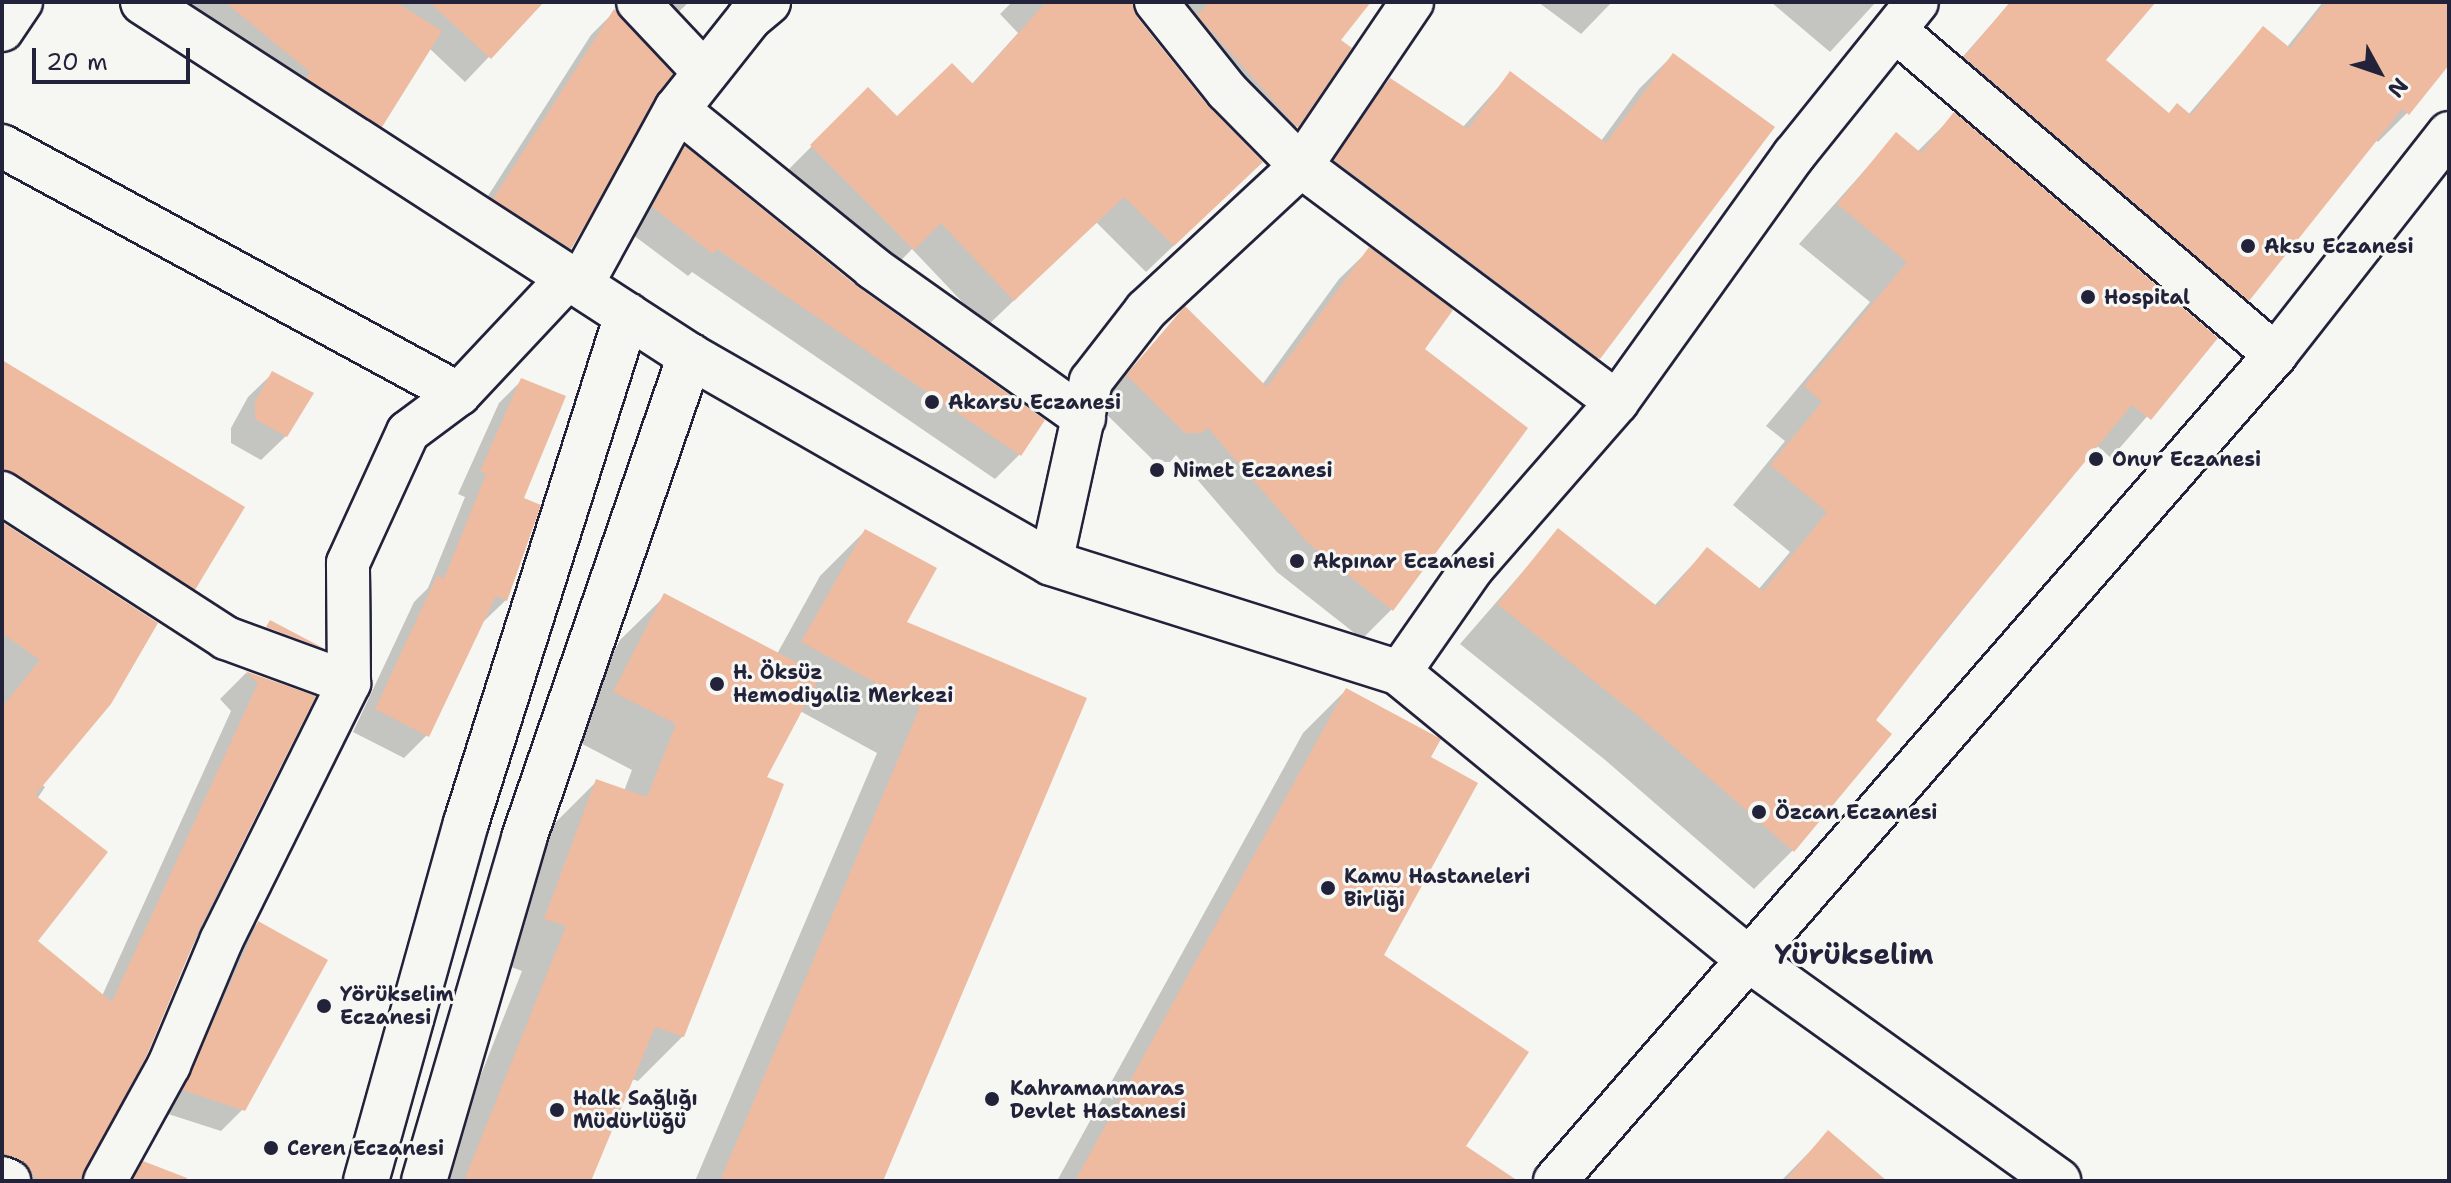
<!DOCTYPE html>
<meta charset="utf-8">
<style>
body{margin:0}
#map{position:relative;width:2451px;height:1183px;overflow:hidden;background:#f6f6f2;font-family:"Shantell Sans",sans-serif}
div>[style]{position:absolute}
.shadow>*{inset:0;background:#0003}
.building>*{inset:0;background:#eebba0}
.roads{filter:drop-shadow(2px 0 #22223b) drop-shadow(-2px 0 #22223b) drop-shadow(0 2px #22223b) drop-shadow(0 -2px #22223b)}
.street>*{height:42px;margin:-21px;padding:0 21px;transform-origin:21px;border-radius:21px;background:#f6f6f2}
.secondary>*{height:44px;margin:-22px;padding:0 22px;transform-origin:22px;border-radius:22px;background:#f6f6f2}
.dots>*{width:22px;height:22px;translate:-50% -50%;box-sizing:border-box;border:4px solid #f6f6f2;border-radius:50%}
span{translate:-50% -50%;white-space:nowrap;text-align:center;line-height:1.15;-webkit-text-stroke:6px #f6f6f2;paint-order:stroke}
.poi-label{font-size:20px;color:#22223b;font-weight:700}
.left{translate:0 -50%;text-align:left}
.district-label{font-size:28px;color:#22223b;font-weight:700}
.frame{position:absolute;inset:0;border:4px solid #22223b;pointer-events:none}
.north{position:absolute;left:2339px;top:32px;width:80px;height:80px;-webkit-text-stroke:6px #f6f6f2;paint-order:stroke;rotate:130deg;font-size:22px;font-weight:700;line-height:32px;text-align:center;color:#22223b}
.north::after{content:'';display:block;margin:auto;width:28px;height:36px;background:#22223b;clip-path:polygon(50% 0,100% 100%,50% 72%,0 100%)}
.scale{position:absolute;left:32px;top:48px;width:158px;height:36px;box-sizing:border-box;border:4px solid #22223b;border-top:0;padding-left:10px;font-size:24px;line-height:28px;white-space:nowrap;color:#22223b;-webkit-text-stroke:6px #f6f6f2;paint-order:stroke}
</style>
<div id="map">
<div class="shadow">
<i style="clip-path:polygon(171px 2px,541px 2px,465px 82px,429px 48px,380px 125px,356px 150px)"></i>
<i style="clip-path:polygon(612px 2px,689px 2px,655px 34px,630px 9px)"></i>
<i style="clip-path:polygon(1012px 2px,1369px 2px,1339px 40px,1349px 49px,1296px 127px,1269px 154px,1147px 13px,1131px 7px,1233px 189px,1146px 272px,1096px 222px,986px 327px,912px 249px,886px 276px,784px 174px,868px 90px,897px 119px,971px 85px,1018px 33px,1000px 14px)"></i>
<i style="clip-path:polygon(1538px 2px,1612px 2px,1581px 34px)"></i>
<i style="clip-path:polygon(1771px 2px,1876px 2px,1830px 52px)"></i>
<i style="clip-path:polygon(2011px 2px,2153px 2px,2103px 60px,2168px 115px,2188px 115px,2263px 28px,2287px 47px,2323px 2px,2449px 2px,2449px 62px,2407px 113px,2378px 142px,2375px 139px,2219px 329px,1936px 87px)"></i>
<i style="clip-path:polygon(615px 11px,670px 74px,570px 248px,546px 272px,470px 224px,591px 35px)"></i>
<i style="clip-path:polygon(1673px 55px,1598px 358px,1565px 391px,1453px 307px,1422px 349px,1392px 609px,1362px 639px,1277px 572px,1176px 455px,1170px 462px,1155px 462px,1098px 406px,1185px 309px,1262px 385px,1339px 279px,1372px 247px,1302px 195px,1356px 114px,1390px 80px,1462px 128px,1510px 74px,1601px 141px,1639px 89px)"></i>
<i style="clip-path:polygon(1954px 115px,2215px 338px,2111px 458px,2096px 445px,1873px 721px,1793px 850px,1754px 889px,1604px 759px,1460px 644px,1558px 531px,1654px 606px,1707px 549px,1758px 590px,1790px 552px,1733px 505px,1785px 441px,1766px 426px,1870px 302px,1799px 244px,1896px 135px,1917px 152px)"></i>
<i style="clip-path:polygon(685px 149px,857px 288px,1042px 420px,1019px 455px,995px 479px,692px 272px,688px 276px,629px 232px,661px 173px)"></i>
<i style="clip-path:polygon(2px 362px,194px 588px,167px 615px,2px 509px)"></i>
<i style="clip-path:polygon(273px 373px,286px 436px,261px 460px,231px 443px,231px 428px,248px 397px)"></i>
<i style="clip-path:polygon(522px 380px,522px 499px,506px 600px,482px 623px,427px 735px,404px 758px,353px 732px,414px 602px,428px 588px,465px 497px,458px 494px,499px 403px)"></i>
<i style="clip-path:polygon(2px 524px,155px 623px,41px 784px,45px 787px,37px 799px,36px 941px,102px 996px,231px 711px,220px 699px,246px 673px,313px 697px,79px 1181px,2px 1181px)"></i>
<i style="clip-path:polygon(865px 531px,904px 623px,1085px 699px,881px 1181px,695px 1181px,877px 753px,800px 711px,764px 778px,683px 1036px,638px 1081px,631px 1079px,590px 1179px,594px 1181px,439px 1181px,522px 971px,501px 963px,552px 826px,597px 781px,624px 791px,632px 770px,569px 737px,620px 640px,665px 596px,777px 654px,820px 576px)"></i>
<i style="clip-path:polygon(1346px 690px,1429px 758px,1381px 955px,1464px 1147px,1464px 1181px,1057px 1181px,1303px 733px)"></i>
<i style="clip-path:polygon(258px 923px,243px 1109px,221px 1131px,162px 1112px,236px 945px)"></i>
<i style="clip-path:polygon(1828px 1133px,1884px 1181px,1781px 1181px)"></i>
</div>
<div class="building">
<i style="clip-path:polygon(225px 2px,396px 2px,442px 31px,382px 127px,306px 78px,310px 72px)"></i>
<i style="clip-path:polygon(429px 2px,544px 2px,491px 59px)"></i>
<i style="clip-path:polygon(1046px 2px,1133px 2px,1137px 17px,1208px 106px,1263px 162px,1174px 246px,1124px 197px,1014px 301px,941px 223px,914px 250px,810px 145px,868px 87px,897px 116px,952px 63px,973px 84px)"></i>
<i style="clip-path:polygon(1210px 2px,1371px 2px,1341px 40px,1352px 48px,1298px 128px,1197px 15px)"></i>
<i style="clip-path:polygon(2010px 2px,2156px 2px,2106px 60px,2169px 113px,2177px 103px,2191px 115px,2263px 26px,2290px 48px,2326px 2px,2449px 2px,2449px 65px,2409px 115px,2402px 109px,2249px 301px,1964px 57px)"></i>
<i style="clip-path:polygon(614px 9px,673px 74px,571px 249px,493px 199px)"></i>
<i style="clip-path:polygon(1673px 53px,1775px 127px,1600px 359px,1334px 160px,1390px 78px,1468px 129px,1510px 71px,1606px 143px)"></i>
<i style="clip-path:polygon(1954px 112px,2218px 338px,2151px 420px,2132px 405px,1948px 627px,1876px 720px,1892px 734px,1794px 852px,1643px 720px,1497px 604px,1558px 528px,1658px 607px,1707px 547px,1763px 591px,1827px 512px,1770px 465px,1822px 402px,1804px 386px,1907px 262px,1837px 204px,1896px 132px,1921px 153px)"></i>
<i style="clip-path:polygon(685px 146px,858px 287px,1045px 420px,1021px 456px,717px 249px,713px 254px,652px 207px)"></i>
<i style="clip-path:polygon(1369px 247px,1453px 310px,1425px 349px,1528px 428px,1393px 611px,1307px 542px,1207px 427px,1202px 433px,1185px 433px,1126px 375px,1185px 306px,1267px 387px)"></i>
<i style="clip-path:polygon(2px 360px,245px 507px,195px 590px,2px 469px)"></i>
<i style="clip-path:polygon(272px 371px,314px 393px,287px 437px,255px 419px,255px 402px)"></i>
<i style="clip-path:polygon(521px 378px,566px 396px,524px 498px,541px 505px,507px 601px,496px 596px,429px 737px,375px 709px,437px 576px,444px 579px,486px 474px,480px 471px)"></i>
<i style="clip-path:polygon(2px 522px,158px 623px,111px 704px,35px 795px,108px 852px,38px 941px,112px 1002px,258px 683px,245px 671px,316px 696px,199px 930px,147px 1055px,81px 1181px,39px 1181px,19px 1159px,2px 1154px,2px 707px,40px 660px,2px 633px)"></i>
<i style="clip-path:polygon(865px 529px,937px 568px,907px 622px,1087px 698px,883px 1181px,720px 1181px,920px 707px,801px 642px)"></i>
<i style="clip-path:polygon(664px 593px,821px 675px,767px 777px,784px 784px,684px 1037px,655px 1027px,591px 1181px,464px 1181px,566px 926px,544px 919px,596px 779px,647px 797px,676px 724px,613px 692px)"></i>
<i style="clip-path:polygon(270px 620px,325px 649px,266px 627px)"></i>
<i style="clip-path:polygon(1346px 688px,1441px 739px,1431px 757px,1478px 783px,1384px 955px,1529px 1052px,1466px 1146px,1518px 1181px,1075px 1181px)"></i>
<i style="clip-path:polygon(258px 921px,328px 960px,245px 1111px,183px 1090px)"></i>
<i style="clip-path:polygon(1828px 1130px,1887px 1181px,1785px 1181px)"></i>
<i style="clip-path:polygon(143px 1161px,187px 1178px,186px 1181px,132px 1181px)"></i>
</div>
<div class="roads">
<div class="street">
<i style="left:638px;top:2px;width:98px;rotate:46.7deg"></i>
<i style="left:1156px;top:2px;width:114px;rotate:51.4deg"></i>
<i style="left:1227px;top:91px;width:105px;rotate:45.4deg"></i>
<i style="left:1301px;top:166px;width:394px;rotate:36.8deg"></i>
<i style="left:2px;top:30px;width:34px;rotate:-56deg"></i>
<i style="left:1896px;top:31px;width:499px;rotate:40.5deg"></i>
<i style="left:677px;top:109px;width:252px;rotate:39deg"></i>
<i style="left:873px;top:268px;width:259px;rotate:35.4deg"></i>
<i style="left:2px;top:146px;width:520px;rotate:28.49deg"></i>
<i style="left:2px;top:493px;width:267px;rotate:32.9deg"></i>
<i style="left:226px;top:638px;width:131px;rotate:20.1deg"></i>
<i style="left:1051px;top:563px;width:186px;rotate:-77.6deg"></i>
<i style="left:1091px;top:381px;width:90px;rotate:-52.2deg"></i>
<i style="left:1146px;top:310px;width:212px;rotate:-42.9deg"></i>
<i style="left:1301px;top:166px;width:198px;rotate:-55.9deg"></i>
<i style="left:1399px;top:673px;width:129px;rotate:-55.1deg"></i>
<i style="left:1473px;top:567px;width:219px;rotate:-48.9deg"></i>
<i style="left:1617px;top:402px;width:304px;rotate:-54.4deg"></i>
<i style="left:1794px;top:155px;width:196px;rotate:-51.2deg"></i>
<i style="left:2px;top:1178px;width:8px;rotate:23deg"></i>
<i style="left:105px;top:1181px;width:132px;rotate:-61.1deg"></i>
<i style="left:169px;top:1065px;width:134px;rotate:-67.2deg"></i>
<i style="left:221px;top:941px;width:288px;rotate:-63.6deg"></i>
<i style="left:349px;top:683px;width:120px;rotate:-90.5deg"></i>
<i style="left:348px;top:563px;width:144px;rotate:-65.4deg"></i>
<i style="left:408px;top:432px;width:64px;rotate:-36.7deg"></i>
<i style="left:459px;top:394px;width:162px;rotate:-46.8deg"></i>
<i style="left:1555px;top:1181px;width:1096px;rotate:-48.92deg"></i>
<i style="left:2275px;top:355px;width:282px;rotate:-51.9deg"></i>
</div>
<div class="secondary">
<i style="left:143px;top:2px;width:652px;rotate:32.91deg"></i>
<i style="left:690px;top:356px;width:416px;rotate:29.8deg"></i>
<i style="left:1051px;top:563px;width:365px;rotate:17.5deg"></i>
<i style="left:1399px;top:673px;width:455px;rotate:39.3deg"></i>
<i style="left:1751px;top:961px;width:378px;rotate:35.6deg"></i>
<i style="left:581px;top:284px;width:200px;rotate:-61.3deg"></i>
<i style="left:677px;top:109px;width:116px;rotate:-51.6deg"></i>
<i style="left:749px;top:18px;width:25px;rotate:-40deg"></i>
<i style="left:366px;top:1181px;width:372px;rotate:-74.4deg"></i>
<i style="left:466px;top:823px;width:533px;rotate:-72.42deg"></i>
<i style="left:424px;top:1181px;width:357px;rotate:-73.7deg"></i>
<i style="left:524px;top:838px;width:510px;rotate:-71deg"></i>
</div>
</div>
<div class="dots">
<i style="left:2248px;top:246px;background:#22223b"></i>
<i style="left:2088px;top:297px;background:#22223b"></i>
<i style="left:932px;top:402px;background:#22223b"></i>
<i style="left:2096px;top:459px;background:#22223b"></i>
<i style="left:1157px;top:470px;background:#22223b"></i>
<i style="left:1297px;top:561px;background:#22223b"></i>
<i style="left:717px;top:684px;background:#22223b"></i>
<i style="left:1759px;top:812px;background:#22223b"></i>
<i style="left:1328px;top:888px;background:#22223b"></i>
<i style="left:324px;top:1006px;background:#22223b"></i>
<i style="left:992px;top:1099px;background:#22223b"></i>
<i style="left:557px;top:1110px;background:#22223b"></i>
<i style="left:271px;top:1148px;background:#22223b"></i>
</div>
<div class="poi-label">
<span class="left" style="left:2264px;top:246px">Aksu Eczanesi</span>
<span class="left" style="left:2104px;top:297px">Hospital</span>
<span class="left" style="left:948px;top:402px">Akarsu Eczanesi</span>
<span class="left" style="left:2112px;top:459px">Onur Eczanesi</span>
<span class="left" style="left:1173px;top:470px">Nimet Eczanesi</span>
<span class="left" style="left:1313px;top:561px">Akpınar Eczanesi</span>
<span class="left" style="left:733px;top:684px">H. Öksüz<br>Hemodiyaliz Merkezi</span>
<span class="left" style="left:1775px;top:812px">Özcan Eczanesi</span>
<span class="left" style="left:1344px;top:888px">Kamu Hastaneleri<br>Birliği</span>
<span class="left" style="left:340px;top:1006px">Yörükselim<br>Eczanesi</span>
<span class="left" style="left:1010px;top:1100px">Kahramanmaras<br>Devlet Hastanesi</span>
<span class="left" style="left:573px;top:1110px">Halk Sağlığı<br>Müdürlüğü</span>
<span class="left" style="left:287px;top:1148px">Ceren Eczanesi</span>
</div>
<div class="district-label">
<span style="left:1854px;top:954px">Yürükselim</span>
</div>
<div class="frame"></div>
<div class="north">N</div>
<div class="scale">20 m</div>
</div>
